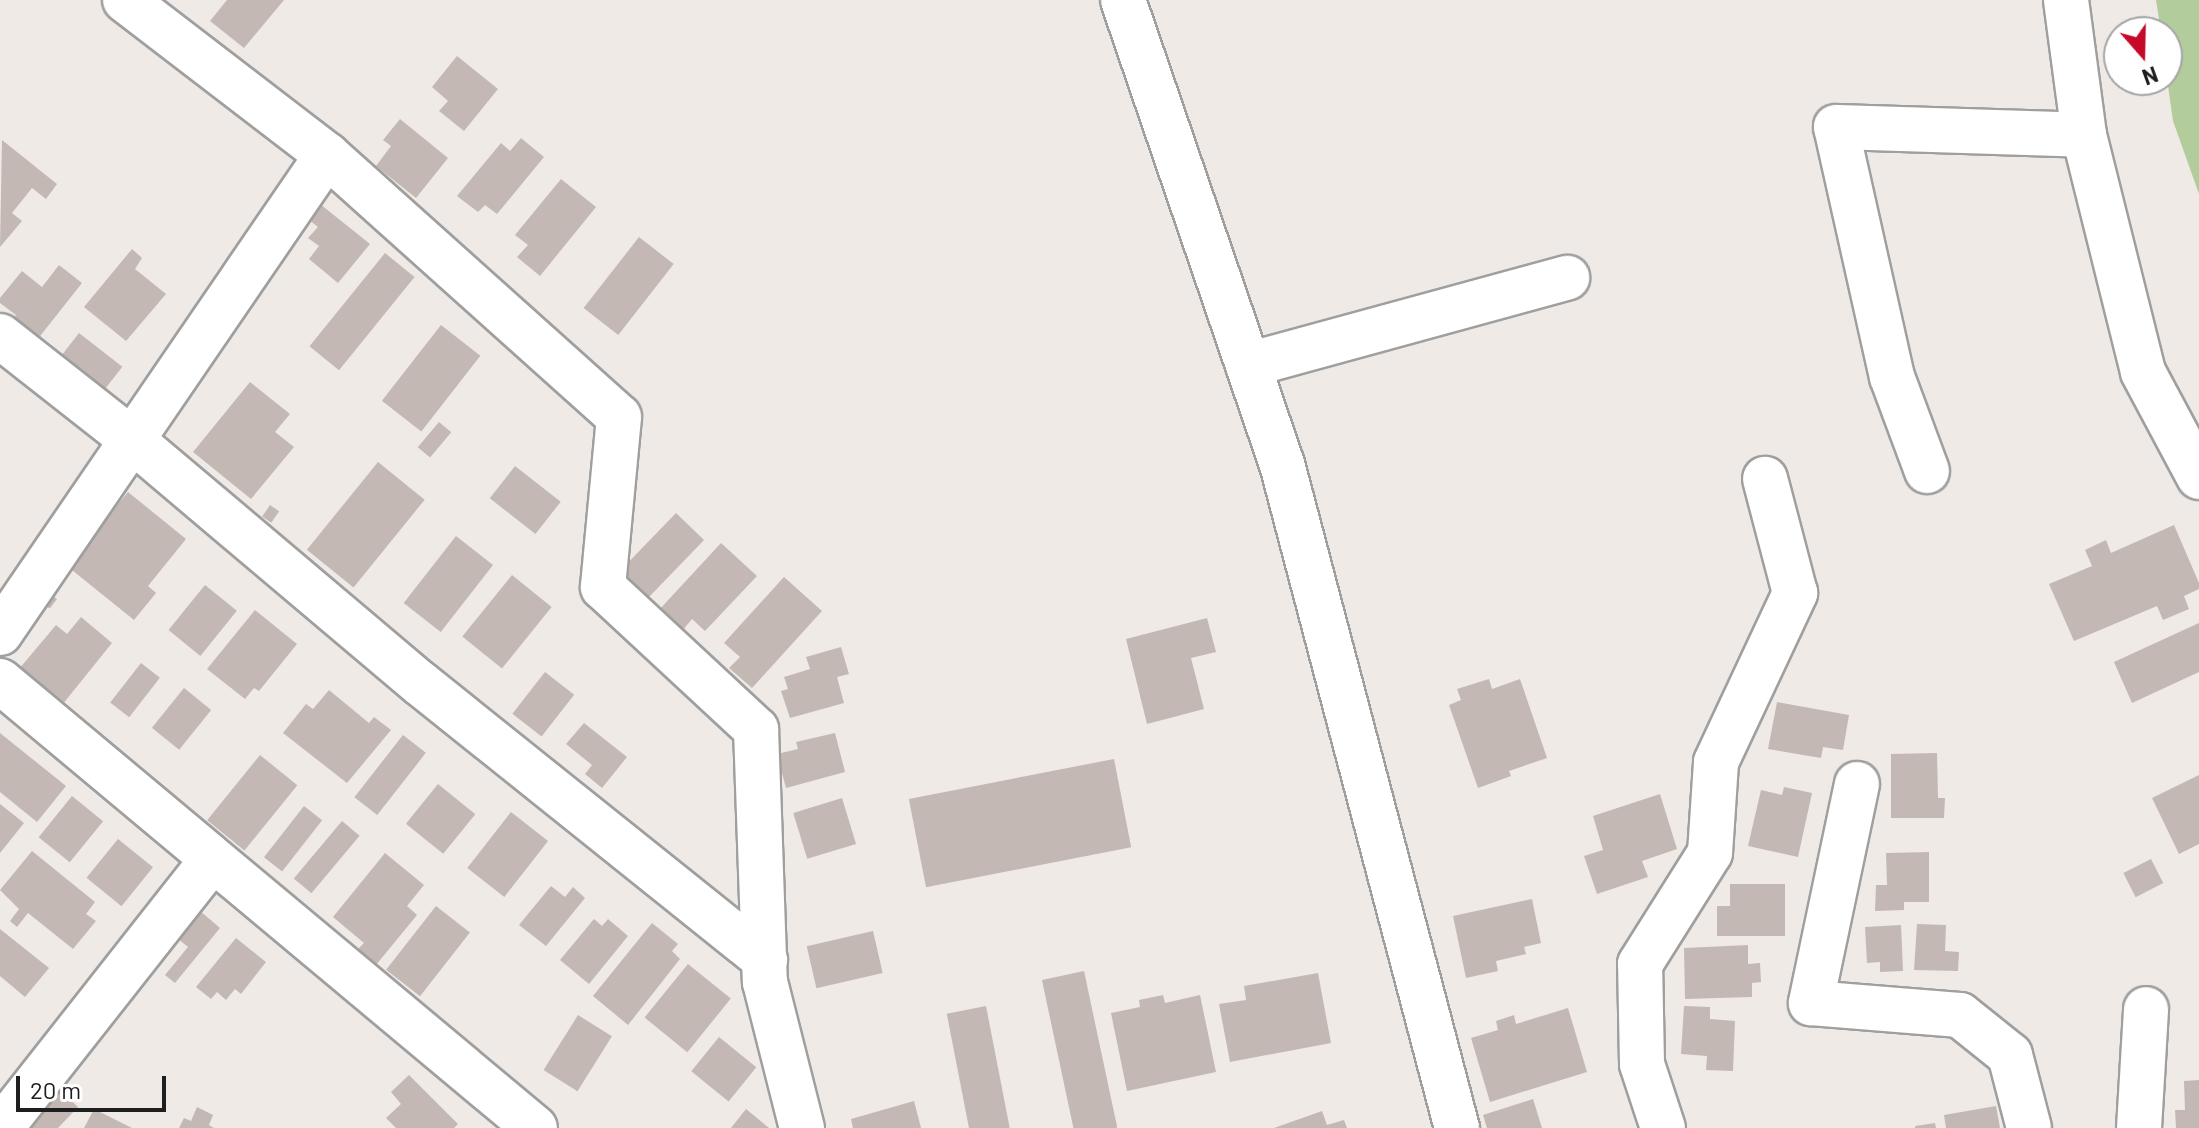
<!DOCTYPE html>
<style>
body{margin:0}
#map{position:relative;width:2199px;height:1128px;overflow:hidden;background:#efeae5;font-family:Barlow,sans-serif}
div>[style]{position:absolute}
.forest>*{inset:0;background:#b2cc9b}
.building>*{inset:0;background:#c3b8b4;transform-origin:0 0}
.roads{filter:drop-shadow(2px 0 #9f9f9f) drop-shadow(-2px 0 #9f9f9f) drop-shadow(0 2px #9f9f9f) drop-shadow(0 -2px #9f9f9f)}
.minor>*{height:44px;margin:-22px;padding:0 22px;transform-origin:22px;border-radius:22px;background:#fff}
span{translate:-50% -50%;white-space:nowrap;text-align:center;line-height:1.15;-webkit-text-stroke:7px #fff;paint-order:stroke}
.north{position:absolute;left:2103px;top:16px;width:80px;height:80px;box-sizing:border-box;background:#fff;border:2px solid #a5a5a5;border-radius:50%;rotate:160deg;font-size:22px;font-weight:700;line-height:32px;text-align:center;color:#1e1e1e}
.north::after{content:'';display:block;margin:auto;width:28px;height:36px;background:#c40929;clip-path:polygon(50% 0,100% 100%,50% 72%,0 100%)}
.scale{position:absolute;left:16px;top:1076px;width:150px;height:36px;box-sizing:border-box;border:4px solid #1e1e1e;border-top:0;padding-left:10px;font-size:24px;line-height:28px;white-space:nowrap;color:#1e1e1e;-webkit-text-stroke:6px #fff;paint-order:stroke}
</style>
<div id="map">
<div class="forest">
<i style="clip-path:polygon(2156px 0,2199px 0,2199px 194px,2173px 121px,2167px 79px,2167px 32px,2161px 32px)"></i>
</div>
<div class="building">
<i style="clip-path:polygon(227px 0,284px 0,244px 48px,210px 21px)"></i>
<i style="clip-path:polygon(457px 56px,498px 89px,464px 131px,439px 111px,448px 101px,432px 87px)"></i>
<i style="clip-path:polygon(400px 119px,448px 158px,416px 198px,376px 166px,391px 146px,383px 140px)"></i>
<i style="clip-path:polygon(521px 138px,544px 157px,497px 214px,485px 205px,478px 212px,457px 196px,501px 143px,510px 151px)"></i>
<i style="clip-path:polygon(2px 140px,57px 184px,46px 199px,32px 188px,12px 213px,22px 221px,0 247px)"></i>
<i style="clip-path:polygon(561px 179px,596px 207px,540px 276px,517px 257px,528px 245px,515px 235px)"></i>
<i style="clip-path:polygon(320px 204px,370px 244px,338px 283px,309px 259px,319px 246px,308px 238px,318px 227px,308px 219px)"></i>
<i style="left:639px;top:237px;width:44px;height:90px;rotate:38deg"></i>
<i style="clip-path:polygon(132px 249px,142px 258px,135px 269px,166px 294px,126px 341px,84px 307px)"></i>
<i style="left:385px;top:253px;width:38px;height:120px;rotate:39deg"></i>
<i style="clip-path:polygon(59px 265px,82px 283px,33px 345px,8px 325px,16px 315px,0 303px,0 298px,22px 271px,42px 287px)"></i>
<i style="left:441px;top:325px;width:50px;height:96px;rotate:38deg"></i>
<i style="left:79px;top:333px;width:55px;height:37px;rotate:38deg"></i>
<i style="clip-path:polygon(250px 382px,290px 414px,275px 432px,294px 447px,251px 499px,193px 452px)"></i>
<i style="left:439px;top:422px;width:16px;height:33px;rotate:40deg"></i>
<i style="left:378px;top:462px;width:60px;height:113px;rotate:39deg"></i>
<i style="left:515px;top:466px;width:58px;height:41px;rotate:38deg"></i>
<i style="clip-path:polygon(128px 492px,186px 539px,148px 586px,156px 593px,134px 620px,67px 566px)"></i>
<i style="left:270px;top:505px;width:11px;height:14px;rotate:34deg"></i>
<i style="left:676px;top:513px;width:39px;height:81px;rotate:44deg"></i>
<i style="clip-path:polygon(2174px 525px,2199px 583px,2199px 589px,2184px 596px,2189px 609px,2163px 620px,2157px 606px,2074px 641px,2049px 584px,2092px 566px,2085px 550px,2106px 540px,2111px 553px)"></i>
<i style="left:456px;top:536px;width:47px;height:85px;rotate:38deg"></i>
<i style="clip-path:polygon(721px 543px,757px 576px,705px 631px,692px 619px,682px 631px,659px 610px)"></i>
<i style="left:512px;top:575px;width:51px;height:79px;rotate:39deg"></i>
<i style="clip-path:polygon(784px 577px,822px 611px,752px 688px,729px 668px,740px 657px,724px 643px)"></i>
<i style="left:205px;top:585px;width:41px;height:58px;rotate:39deg"></i>
<i style="left:45px;top:590px;width:15px;height:12px;rotate:37deg"></i>
<i style="clip-path:polygon(255px 610px,297px 644px,259px 691px,254px 688px,245px 699px,207px 669px)"></i>
<i style="clip-path:polygon(81px 617px,112px 643px,62px 705px,19px 669px,56px 625px,67px 634px)"></i>
<i style="clip-path:polygon(1207px 618px,1216px 652px,1191px 658px,1204px 709px,1147px 724px,1126px 639px)"></i>
<i style="clip-path:polygon(2199px 623px,2199px 672px,2132px 703px,2114px 662px)"></i>
<i style="clip-path:polygon(841px 647px,849px 674px,837px 677px,844px 703px,790px 718px,781px 691px,788px 689px,784px 677px,810px 669px,806px 657px)"></i>
<i style="left:141px;top:663px;width:24px;height:50px;rotate:38deg"></i>
<i style="left:545px;top:672px;width:37px;height:53px;rotate:38deg"></i>
<i style="clip-path:polygon(1489px 679px,1492px 689px,1520px 679px,1547px 758px,1509px 771px,1511px 776px,1478px 788px,1449px 705px,1461px 700px,1457px 689px)"></i>
<i style="left:184px;top:688px;width:35px;height:51px;rotate:39deg"></i>
<i style="clip-path:polygon(329px 690px,369px 723px,374px 717px,391px 730px,347px 783px,283px 733px,306px 704px,313px 709px)"></i>
<i style="clip-path:polygon(1777px 702px,1849px 715px,1843px 750px,1823px 747px,1821px 758px,1768px 749px)"></i>
<i style="clip-path:polygon(584px 723px,627px 757px,602px 788px,585px 774px,592px 765px,566px 744px)"></i>
<i style="clip-path:polygon(0 733px,66px 786px,37px 822px,0 792px)"></i>
<i style="clip-path:polygon(835px 733px,845px 772px,786px 788px,777px 754px,798px 749px,796px 742px)"></i>
<i style="left:403px;top:735px;width:29px;height:79px;rotate:38deg"></i>
<i style="clip-path:polygon(1937px 753px,1938px 798px,1945px 798px,1944px 818px,1891px 818px,1891px 754px)"></i>
<i style="left:260px;top:755px;width:48px;height:84px;rotate:39deg"></i>
<i style="left:1114px;top:759px;width:90px;height:209px;rotate:79deg"></i>
<i style="clip-path:polygon(2199px 775px,2199px 844px,2179px 854px,2152px 798px)"></i>
<i style="left:438px;top:784px;width:48px;height:51px;rotate:39deg"></i>
<i style="clip-path:polygon(1784px 787px,1812px 793px,1798px 857px,1748px 846px,1761px 790px,1782px 795px)"></i>
<i style="clip-path:polygon(1660px 794px,1677px 849px,1642px 861px,1648px 877px,1597px 894px,1584px 856px,1603px 850px,1593px 816px)"></i>
<i style="left:72px;top:796px;width:40px;height:53px;rotate:39deg"></i>
<i style="left:842px;top:798px;width:48px;height:51px;rotate:73deg"></i>
<i style="clip-path:polygon(0 804px,24px 823px,0 853px)"></i>
<i style="left:304px;top:806px;width:23px;height:65px;rotate:38deg"></i>
<i style="left:511px;top:812px;width:47px;height:71px;rotate:38deg"></i>
<i style="left:342px;top:821px;width:23px;height:75px;rotate:40deg"></i>
<i style="left:118px;top:839px;width:45px;height:50px;rotate:39deg"></i>
<i style="clip-path:polygon(32px 851px,95px 902px,86px 914px,96px 921px,73px 949px,28px 913px,17px 927px,10px 921px,19px 909px,0 890px)"></i>
<i style="clip-path:polygon(1929px 852px,1929px 902px,1904px 902px,1904px 910px,1875px 911px,1876px 885px,1887px 885px,1886px 853px)"></i>
<i style="clip-path:polygon(385px 853px,424px 885px,407px 906px,417px 915px,376px 965px,357px 950px,364px 943px,333px 917px)"></i>
<i style="left:2151px;top:859px;width:27px;height:31px;rotate:63deg"></i>
<i style="clip-path:polygon(1730px 884px,1785px 884px,1785px 936px,1717px 936px,1717px 906px,1730px 906px)"></i>
<i style="clip-path:polygon(551px 886px,565px 897px,573px 887px,585px 898px,546px 946px,519px 925px)"></i>
<i style="clip-path:polygon(1532px 899px,1541px 943px,1524px 947px,1526px 954px,1496px 961px,1498px 971px,1466px 978px,1453px 916px)"></i>
<i style="clip-path:polygon(193px 905px,220px 928px,175px 983px,165px 975px,188px 947px,171px 933px)"></i>
<i style="left:436px;top:906px;width:43px;height:81px;rotate:38deg"></i>
<i style="clip-path:polygon(594px 919px,602px 926px,608px 919px,628px 936px,589px 984px,560px 960px)"></i>
<i style="clip-path:polygon(652px 923px,678px 944px,672px 951px,680px 959px,628px 1025px,593px 996px)"></i>
<i style="clip-path:polygon(1917px 924px,1946px 925px,1945px 951px,1959px 952px,1958px 971px,1914px 970px)"></i>
<i style="clip-path:polygon(1901px 925px,1903px 971px,1880px 972px,1880px 962px,1867px 963px,1865px 927px)"></i>
<i style="clip-path:polygon(0 929px,49px 968px,25px 997px,0 976px)"></i>
<i style="left:873px;top:931px;width:43px;height:68px;rotate:77deg"></i>
<i style="clip-path:polygon(236px 938px,266px 962px,241px 994px,235px 989px,226px 1000px,217px 992px,211px 999px,196px 987px)"></i>
<i style="clip-path:polygon(1748px 945px,1748px 964px,1760px 963px,1761px 982px,1752px 983px,1752px 997px,1685px 999px,1684px 948px)"></i>
<i style="left:688px;top:964px;width:55px;height:69px;rotate:39deg"></i>
<i style="left:1084px;top:971px;width:160px;height:43px;rotate:78deg"></i>
<i style="clip-path:polygon(1318px 973px,1331px 1043px,1230px 1062px,1219px 1004px,1246px 1000px,1244px 986px)"></i>
<i style="clip-path:polygon(1163px 995px,1165px 1003px,1200px 995px,1216px 1072px,1127px 1091px,1111px 1013px,1140px 1007px,1139px 1000px)"></i>
<i style="left:986px;top:1006px;width:124px;height:40px;rotate:79deg"></i>
<i style="clip-path:polygon(1684px 1006px,1710px 1007px,1710px 1019px,1735px 1021px,1733px 1071px,1706px 1070px,1707px 1056px,1681px 1054px)"></i>
<i style="clip-path:polygon(1568px 1008px,1587px 1072px,1490px 1102px,1471px 1038px,1498px 1030px,1496px 1021px,1514px 1015px,1516px 1024px)"></i>
<i style="left:578px;top:1015px;width:40px;height:65px;rotate:32deg"></i>
<i style="left:719px;top:1037px;width:48px;height:44px;rotate:39deg"></i>
<i style="clip-path:polygon(409px 1075px,458px 1124px,454px 1128px,396px 1128px,386px 1118px,401px 1104px,391px 1092px)"></i>
<i style="clip-path:polygon(2199px 1080px,2199px 1128px,2176px 1128px,2175px 1110px,2185px 1110px,2184px 1081px)"></i>
<i style="clip-path:polygon(55px 1086px,78px 1107px,58px 1128px,16px 1128px)"></i>
<i style="clip-path:polygon(1533px 1099px,1542px 1128px,1487px 1128px,1483px 1115px)"></i>
<i style="clip-path:polygon(914px 1101px,921px 1128px,853px 1128px,851px 1119px)"></i>
<i style="clip-path:polygon(1996px 1106px,2000px 1128px,1946px 1128px,1944px 1115px)"></i>
<i style="clip-path:polygon(197px 1107px,213px 1115px,209px 1125px,214px 1128px,179px 1128px,184px 1118px,191px 1121px)"></i>
<i style="clip-path:polygon(94px 1109px,132px 1128px,84px 1128px)"></i>
<i style="clip-path:polygon(746px 1109px,769px 1128px,731px 1128px)"></i>
<i style="clip-path:polygon(1322px 1111px,1327px 1125px,1344px 1120px,1347px 1128px,1274px 1128px)"></i>
<i style="clip-path:polygon(1935px 1123px,1936px 1128px,1915px 1128px,1915px 1126px)"></i>
</div>
<div class="roads">
<div class="minor">
<i style="left:125px;top:0;width:255px;rotate:37.5deg"></i>
<i style="left:327px;top:155px;width:392px;rotate:41.9deg"></i>
<i style="left:619px;top:417px;width:171px;rotate:95.4deg"></i>
<i style="left:603px;top:587px;width:209px;rotate:42.9deg"></i>
<i style="left:756px;top:729px;width:253px;rotate:88deg"></i>
<i style="left:765px;top:982px;width:151px;rotate:75.8deg"></i>
<i style="left:1123px;top:0;width:490px;rotate:71.1deg"></i>
<i style="left:1282px;top:464px;width:687px;rotate:75.24deg"></i>
<i style="left:2066px;top:0;width:136px;rotate:82.4deg"></i>
<i style="left:2084px;top:135px;width:244px;rotate:76deg"></i>
<i style="left:2143px;top:372px;width:119px;rotate:61.9deg"></i>
<i style="left:0;top:336px;width:168px;rotate:38.2deg"></i>
<i style="left:132px;top:440px;width:378px;rotate:40.2deg"></i>
<i style="left:421px;top:684px;width:441px;rotate:38.7deg"></i>
<i style="left:1248px;top:365px;width:331px;rotate:-15.3deg"></i>
<i style="left:1927px;top:471px;width:100px;rotate:-110.4deg"></i>
<i style="left:1892px;top:377px;width:256px;rotate:-102.6deg"></i>
<i style="left:1836px;top:127px;width:248px;rotate:1.8deg"></i>
<i style="left:0;top:633px;width:579px;rotate:-55.62deg"></i>
<i style="left:0;top:681px;width:697px;rotate:39.88deg"></i>
<i style="left:1857px;top:784px;width:224px;rotate:101.9deg"></i>
<i style="left:1811px;top:1003px;width:149px;rotate:4.6deg"></i>
<i style="left:1960px;top:1015px;width:64px;rotate:38.7deg"></i>
<i style="left:2010px;top:1055px;width:75px;rotate:75.4deg"></i>
<i style="left:1px;top:1128px;width:342px;rotate:-51.8deg"></i>
<i style="left:1663px;top:1128px;width:67px;rotate:-108.2deg"></i>
<i style="left:1642px;top:1064px;width:100px;rotate:-91.1deg"></i>
<i style="left:1640px;top:964px;width:131px;rotate:-57.8deg"></i>
<i style="left:1710px;top:853px;width:91px;rotate:-86.2deg"></i>
<i style="left:1716px;top:762px;width:187px;rotate:-64.9deg"></i>
<i style="left:1795px;top:593px;width:118px;rotate:-104.7deg"></i>
<i style="left:2139px;top:1128px;width:119px;rotate:-86.6deg"></i>
</div>
</div>
<div class="north">N</div>
<div class="scale">20 m</div>
</div>
